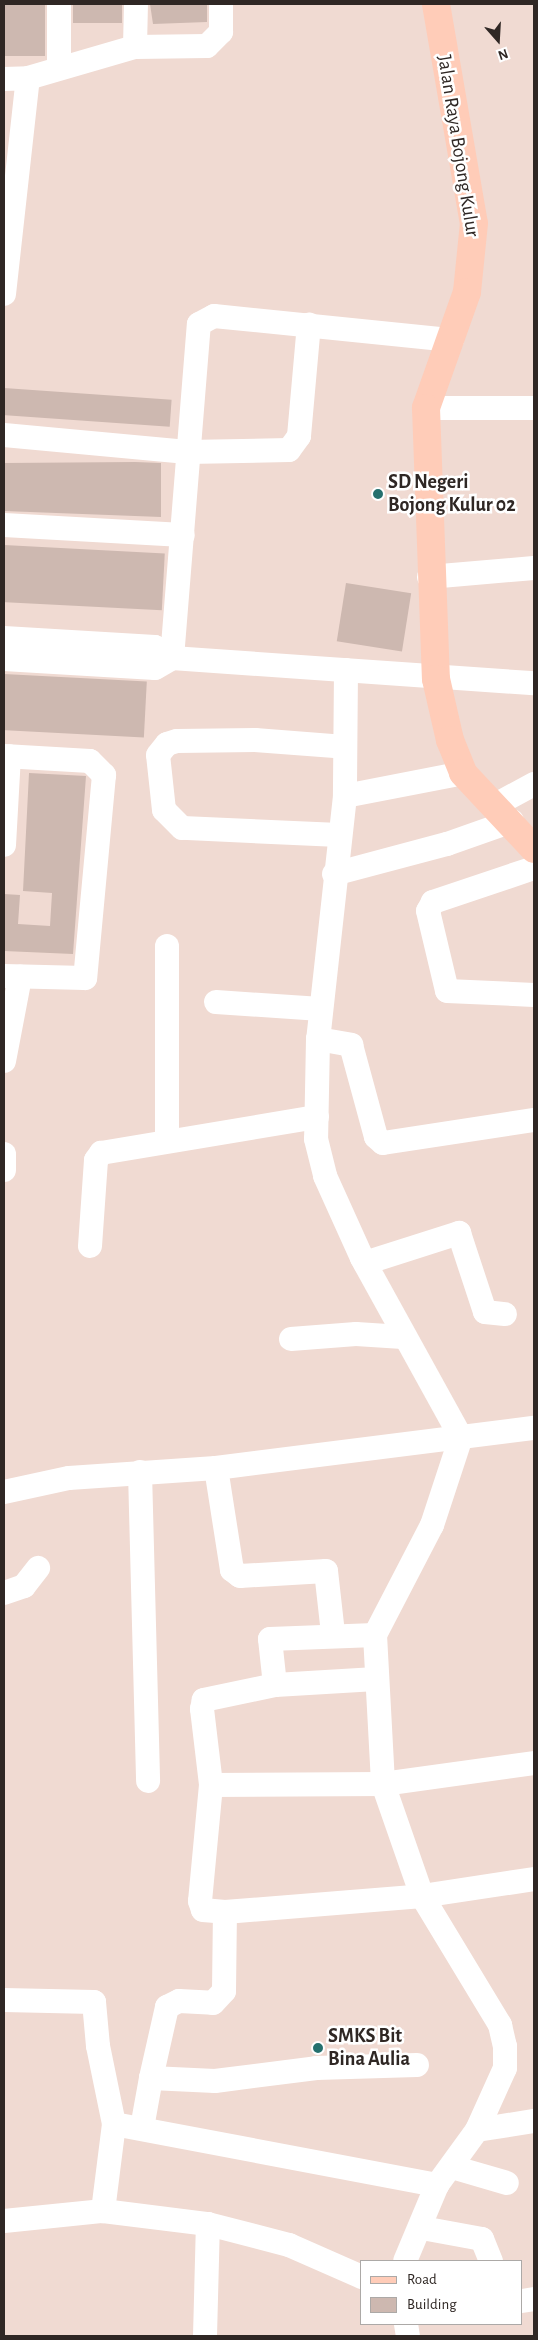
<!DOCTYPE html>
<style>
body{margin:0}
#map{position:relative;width:538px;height:2340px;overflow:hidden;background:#f0dad2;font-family:"Alegreya Sans",sans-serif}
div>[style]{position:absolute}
.building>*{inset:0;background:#cdb8b0;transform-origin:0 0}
.minor>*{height:24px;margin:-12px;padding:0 12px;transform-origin:12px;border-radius:12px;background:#fff}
.major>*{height:28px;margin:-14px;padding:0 14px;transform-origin:14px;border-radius:14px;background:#ffccb8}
.dots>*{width:14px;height:14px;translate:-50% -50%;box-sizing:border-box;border:2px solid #fff;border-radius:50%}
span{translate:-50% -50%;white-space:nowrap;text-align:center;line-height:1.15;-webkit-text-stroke:5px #fff;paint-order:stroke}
.street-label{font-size:20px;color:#2f2724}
.poi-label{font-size:20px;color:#2f2724;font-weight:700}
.left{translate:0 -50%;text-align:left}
.frame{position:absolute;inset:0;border:5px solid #2f2724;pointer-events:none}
.legend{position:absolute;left:360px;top:2260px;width:162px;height:65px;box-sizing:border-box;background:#fff;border:1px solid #aca9a7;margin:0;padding:6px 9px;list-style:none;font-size:15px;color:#2f2724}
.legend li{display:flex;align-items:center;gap:10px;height:25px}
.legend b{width:25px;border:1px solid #aca9a7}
.north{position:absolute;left:473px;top:15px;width:50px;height:50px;-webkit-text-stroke:4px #fff;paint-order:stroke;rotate:161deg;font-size:14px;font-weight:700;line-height:20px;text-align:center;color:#2f2724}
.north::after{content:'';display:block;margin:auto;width:18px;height:22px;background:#2f2724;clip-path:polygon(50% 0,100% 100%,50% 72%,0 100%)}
</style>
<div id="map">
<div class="building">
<i style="left:4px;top:4px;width:41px;height:52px"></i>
<i style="left:73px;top:4px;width:49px;height:19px"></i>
<i style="clip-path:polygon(150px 4px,207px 4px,207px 22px,153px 24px)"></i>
<i style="left:4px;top:388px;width:168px;height:27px;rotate:4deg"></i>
<i style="clip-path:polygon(135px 462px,161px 463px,161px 517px,4px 511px,4px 463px)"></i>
<i style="left:4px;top:545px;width:161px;height:57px;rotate:3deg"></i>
<i style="left:346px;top:583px;width:66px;height:59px;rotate:9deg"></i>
<i style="left:4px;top:674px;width:143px;height:56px;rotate:3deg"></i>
<i style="clip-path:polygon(29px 773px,86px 776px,73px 954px,4px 951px,4px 894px,20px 895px,18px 924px,50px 926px,52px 893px,23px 891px)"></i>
</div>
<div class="minor">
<i style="left:135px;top:47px;width:43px;rotate:-88.7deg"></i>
<i style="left:59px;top:68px;width:64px;rotate:-90deg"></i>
<i style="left:4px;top:79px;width:24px;rotate:-2deg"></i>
<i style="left:28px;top:78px;width:111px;rotate:-16.2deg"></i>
<i style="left:135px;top:47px;width:72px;rotate:-0.8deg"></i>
<i style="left:207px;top:46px;width:20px;rotate:-45deg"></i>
<i style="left:221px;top:32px;width:28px;rotate:-90deg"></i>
<i style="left:4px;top:294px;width:217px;rotate:-83.7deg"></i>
<i style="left:426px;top:408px;width:108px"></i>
<i style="left:4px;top:435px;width:184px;rotate:5.3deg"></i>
<i style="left:187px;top:452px;width:102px;rotate:-1.1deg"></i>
<i style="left:289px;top:450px;width:17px;rotate:-54deg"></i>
<i style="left:299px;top:436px;width:112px;rotate:-84.9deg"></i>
<i style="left:4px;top:525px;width:179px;rotate:3.2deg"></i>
<i style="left:429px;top:577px;width:105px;rotate:-4.9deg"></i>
<i style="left:4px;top:638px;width:151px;rotate:3.4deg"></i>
<i style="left:155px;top:647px;width:20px;rotate:33deg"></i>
<i style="left:172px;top:658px;width:363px;rotate:4deg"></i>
<i style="left:172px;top:658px;width:335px;rotate:-85.4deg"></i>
<i style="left:199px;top:324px;width:17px;rotate:-28deg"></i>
<i style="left:214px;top:316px;width:239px;rotate:5.8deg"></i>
<i style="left:4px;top:659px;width:151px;rotate:3.4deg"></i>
<i style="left:155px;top:668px;width:20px;rotate:-30deg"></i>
<i style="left:346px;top:670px;width:126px;rotate:90.5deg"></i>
<i style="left:345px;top:796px;width:244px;rotate:96.3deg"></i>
<i style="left:318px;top:1039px;width:100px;rotate:91.1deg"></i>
<i style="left:316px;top:1139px;width:38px;rotate:76deg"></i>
<i style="left:325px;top:1176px;width:90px;rotate:65.7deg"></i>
<i style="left:362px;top:1258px;width:205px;rotate:61.1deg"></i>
<i style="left:461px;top:1437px;width:93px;rotate:108.2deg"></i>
<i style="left:432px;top:1525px;width:124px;rotate:117.4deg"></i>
<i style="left:375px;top:1635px;width:149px;rotate:86.9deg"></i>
<i style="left:383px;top:1784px;width:119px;rotate:70.8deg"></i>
<i style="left:422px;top:1896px;width:151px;rotate:58.8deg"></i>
<i style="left:500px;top:2025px;width:22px;rotate:77deg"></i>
<i style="left:505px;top:2046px;width:22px;rotate:90deg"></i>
<i style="left:505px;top:2068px;width:68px;rotate:114.3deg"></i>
<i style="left:477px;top:2130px;width:68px;rotate:126deg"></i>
<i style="left:437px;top:2185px;width:82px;rotate:112.8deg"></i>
<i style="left:4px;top:756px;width:86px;rotate:3.3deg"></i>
<i style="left:90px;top:761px;width:20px;rotate:45deg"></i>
<i style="left:104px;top:775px;width:204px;rotate:95.3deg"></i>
<i style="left:85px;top:978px;width:81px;rotate:-178.6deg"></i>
<i style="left:345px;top:796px;width:120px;rotate:-11deg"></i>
<i style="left:497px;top:804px;width:42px;rotate:-28.4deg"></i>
<i style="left:339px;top:835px;width:157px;rotate:-177.4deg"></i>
<i style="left:182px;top:828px;width:25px;rotate:-135deg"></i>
<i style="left:164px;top:810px;width:55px;rotate:-96.2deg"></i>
<i style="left:158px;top:755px;width:14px;rotate:-51deg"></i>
<i style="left:167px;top:744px;width:10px;rotate:-17deg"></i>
<i style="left:177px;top:741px;width:78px;rotate:-0.7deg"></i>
<i style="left:255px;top:740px;width:90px;rotate:4.4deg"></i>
<i style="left:4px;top:845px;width:89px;rotate:-86.8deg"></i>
<i style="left:534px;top:868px;width:107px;rotate:161.4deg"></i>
<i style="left:433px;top:902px;width:10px;rotate:119deg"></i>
<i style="left:428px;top:911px;width:82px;rotate:76.6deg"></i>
<i style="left:447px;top:991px;width:87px;rotate:2.6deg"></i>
<i style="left:334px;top:874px;width:117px;rotate:-14.9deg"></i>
<i style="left:447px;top:844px;width:69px;rotate:-19.5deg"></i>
<i style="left:216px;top:1002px;width:105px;rotate:3.8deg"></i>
<i style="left:318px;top:1039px;width:34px;rotate:10deg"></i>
<i style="left:351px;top:1045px;width:95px;rotate:74.8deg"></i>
<i style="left:376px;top:1137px;width:9px;rotate:41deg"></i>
<i style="left:383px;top:1143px;width:153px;rotate:-8.7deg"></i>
<i style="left:4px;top:1061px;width:86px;rotate:-79.2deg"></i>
<i style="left:167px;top:1139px;width:193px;rotate:-90deg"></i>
<i style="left:4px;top:1154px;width:16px;rotate:90deg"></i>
<i style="left:90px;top:1246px;width:86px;rotate:-86deg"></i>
<i style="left:96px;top:1160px;width:9px;rotate:-54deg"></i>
<i style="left:101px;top:1153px;width:219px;rotate:-9.5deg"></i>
<i style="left:365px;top:1263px;width:99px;rotate:-17.7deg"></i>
<i style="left:459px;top:1233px;width:83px;rotate:71.8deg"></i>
<i style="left:485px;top:1312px;width:20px;rotate:6deg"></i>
<i style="left:291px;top:1339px;width:65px;rotate:-4.4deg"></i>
<i style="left:356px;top:1334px;width:47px;rotate:3.7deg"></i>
<i style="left:216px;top:1468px;width:103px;rotate:81.1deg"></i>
<i style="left:232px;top:1570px;width:10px;rotate:37deg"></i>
<i style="left:240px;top:1576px;width:86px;rotate:-3.3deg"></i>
<i style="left:326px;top:1571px;width:62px;rotate:83.6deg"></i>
<i style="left:140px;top:1472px;width:309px;rotate:88.5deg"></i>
<i style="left:4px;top:1492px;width:66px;rotate:-12.2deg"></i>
<i style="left:69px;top:1478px;width:147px;rotate:-3.9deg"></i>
<i style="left:216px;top:1468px;width:321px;rotate:-7.2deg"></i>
<i style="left:4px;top:1593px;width:21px;rotate:-19deg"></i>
<i style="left:24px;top:1586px;width:23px;rotate:-52deg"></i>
<i style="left:376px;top:1679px;width:101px;rotate:176.6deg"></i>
<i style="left:275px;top:1685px;width:73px;rotate:168.1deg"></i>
<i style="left:204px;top:1700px;width:9px;rotate:103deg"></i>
<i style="left:202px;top:1709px;width:77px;rotate:83.2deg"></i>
<i style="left:211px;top:1785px;width:117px;rotate:95.4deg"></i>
<i style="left:200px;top:1901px;width:9px;rotate:72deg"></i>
<i style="left:203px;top:1910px;width:22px;rotate:5deg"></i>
<i style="left:225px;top:1912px;width:198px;rotate:-4.6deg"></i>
<i style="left:422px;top:1896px;width:113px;rotate:-8.6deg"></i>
<i style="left:275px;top:1685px;width:46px;rotate:-96.2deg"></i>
<i style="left:270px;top:1639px;width:105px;rotate:-2.2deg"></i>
<i style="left:211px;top:1785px;width:172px;rotate:-0.3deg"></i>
<i style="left:383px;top:1784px;width:152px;rotate:-7.9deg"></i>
<i style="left:4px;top:2000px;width:90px;rotate:1.3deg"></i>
<i style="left:94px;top:2002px;width:44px;rotate:84.8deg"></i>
<i style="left:98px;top:2046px;width:80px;rotate:78.4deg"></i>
<i style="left:114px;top:2124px;width:88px;rotate:97.2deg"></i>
<i style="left:151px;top:2078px;width:73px;rotate:-77.3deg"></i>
<i style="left:167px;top:2007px;width:13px;rotate:-27deg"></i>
<i style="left:179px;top:2001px;width:34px;rotate:3deg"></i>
<i style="left:213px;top:2003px;width:16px;rotate:-47deg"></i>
<i style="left:224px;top:1991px;width:79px;rotate:-89.3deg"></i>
<i style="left:114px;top:2124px;width:329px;rotate:10.7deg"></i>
<i style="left:142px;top:2128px;width:51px;rotate:-79.8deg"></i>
<i style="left:151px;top:2078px;width:64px;rotate:2.7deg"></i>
<i style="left:215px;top:2081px;width:102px;rotate:-7.3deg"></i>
<i style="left:316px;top:2068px;width:101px;rotate:-1.7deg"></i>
<i style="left:477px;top:2130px;width:58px;rotate:-9deg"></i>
<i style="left:452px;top:2167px;width:57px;rotate:16.2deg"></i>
<i style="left:4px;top:2221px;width:100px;rotate:-5.8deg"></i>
<i style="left:103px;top:2211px;width:106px;rotate:7.1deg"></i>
<i style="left:208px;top:2224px;width:84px;rotate:14.5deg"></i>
<i style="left:289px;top:2245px;width:80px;rotate:23.7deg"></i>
<i style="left:422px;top:2228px;width:61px;rotate:10.4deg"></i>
<i style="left:482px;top:2239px;width:24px;rotate:68deg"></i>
<i style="left:522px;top:2301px;width:12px;rotate:-9deg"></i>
<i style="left:406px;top:2324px;width:12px;rotate:81deg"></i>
<i style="left:205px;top:2336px;width:112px;rotate:-88.5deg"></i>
</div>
<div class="major">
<i style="left:436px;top:4px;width:222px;rotate:80.2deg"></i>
<i style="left:474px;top:223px;width:69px;rotate:95.8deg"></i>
<i style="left:467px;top:292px;width:123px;rotate:109.5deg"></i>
<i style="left:426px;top:408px;width:271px;rotate:87.9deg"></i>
<i style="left:436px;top:679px;width:63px;rotate:77.1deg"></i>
<i style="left:450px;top:740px;width:35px;rotate:68deg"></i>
<i style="left:463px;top:773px;width:104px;rotate:46.9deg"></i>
</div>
<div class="dots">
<i style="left:378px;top:494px;background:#25706e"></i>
<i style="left:318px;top:2048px;background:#25706e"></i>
</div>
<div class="street-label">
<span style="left:458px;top:146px;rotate:81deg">Jalan Raya Bojong Kulur</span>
</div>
<div class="poi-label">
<span class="left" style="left:388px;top:494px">SD Negeri<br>Bojong Kulur 02</span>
<span class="left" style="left:328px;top:2048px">SMKS Bit<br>Bina Aulia</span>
</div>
<div class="frame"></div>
<ul class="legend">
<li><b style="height:6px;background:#ffccb8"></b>Road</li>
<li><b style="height:14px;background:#cdb8b0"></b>Building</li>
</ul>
<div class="north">N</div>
</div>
